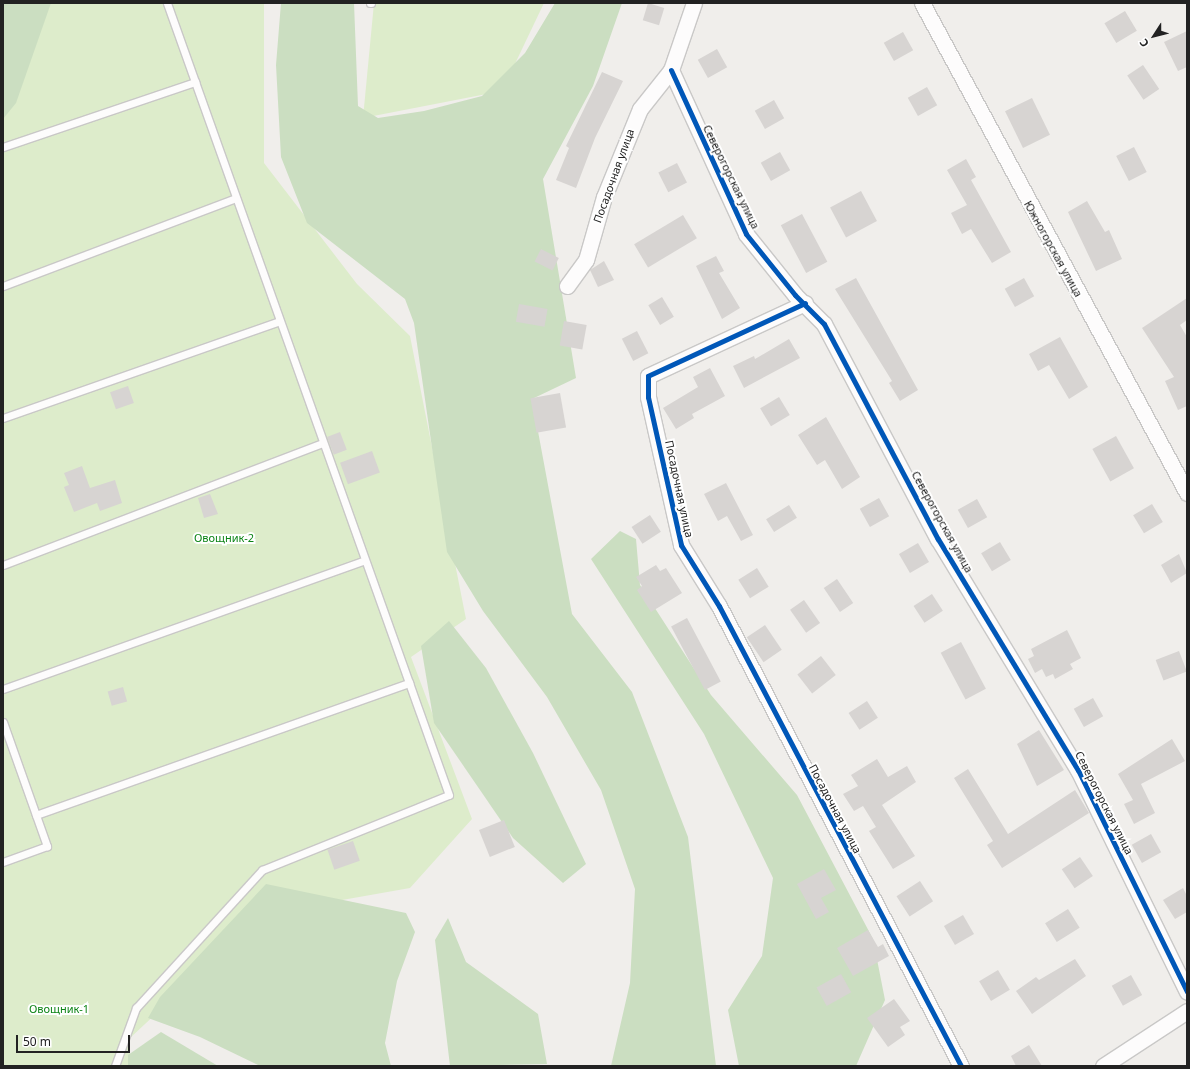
<!DOCTYPE html>
<meta charset="utf-8">
<style>
body{margin:0}
#map{position:relative;width:1190px;height:1069px;overflow:hidden;background:#f0eeeb;font-family:"Noto Sans",sans-serif}
div>[style]{position:absolute}
.grass>*{inset:0;background:#ddeccb}
.forest>*{inset:0;background:#cbdec1}
.building>*{inset:0;background:#d7d4d2;transform-origin:0 0}
.roads{filter:drop-shadow(1px 0 #c9c8c7) drop-shadow(-1px 0 #c9c8c7) drop-shadow(0 1px #c9c8c7) drop-shadow(0 -1px #c9c8c7)}
.service>*{height:7px;margin:-3.5px;padding:0 3.5px;transform-origin:3.5px;border-radius:3.5px;background:#fdfcfc}
.minor>*{height:15px;margin:-7.5px;padding:0 7.5px;transform-origin:7.5px;border-radius:7.5px;background:#fdfcfc}
.cycleway>*{height:5px;margin:-2.5px;padding:0 2.5px;transform-origin:2.5px;border-radius:2.5px;background:#0057b8}
span{translate:-50% -50%;white-space:nowrap;text-align:center;line-height:1.15;-webkit-text-stroke:4px #fff;paint-order:stroke}
.street-label{font-size:11px;color:#222}
.park-label{font-size:11px;color:#0c8416}
.frame{position:absolute;inset:0;border:4px solid #222;pointer-events:none}
.north{position:absolute;left:1134px;top:16px;width:40px;height:40px;-webkit-text-stroke:3px #fff;paint-order:stroke;rotate:234deg;font-size:11px;font-weight:700;line-height:16px;text-align:center;color:#222}
.north::after{content:'';display:block;margin:auto;width:14px;height:18px;background:#222;clip-path:polygon(50% 0,100% 100%,50% 72%,0 100%)}
.scale{position:absolute;left:16px;top:1035px;width:114px;height:18px;box-sizing:border-box;border:2px solid #222;border-top:0;padding-left:5px;font-size:12px;line-height:14px;white-space:nowrap;color:#222;-webkit-text-stroke:3px #fff;paint-order:stroke}
</style>
<div id="map">
<div class="grass">
<i style="clip-path:polygon(3px 3px,264px 3px,264px 163px,357px 284px,410px 336px,466px 619px,411px 657px,472px 819px,410px 888px,263px 914px,130px 1038px,130px 1066px,3px 1066px)"></i>
<i style="clip-path:polygon(374px 3px,544px 3px,502px 91px,363px 118px)"></i>
</div>
<div class="forest">
<i style="clip-path:polygon(3px 3px,51px 3px,16px 103px,3px 119px)"></i>
<i style="clip-path:polygon(281px 3px,354px 3px,358px 106px,378px 118px,424px 111px,482px 96px,525px 53px,555px 3px,622px 3px,593px 86px,543px 179px,576px 378px,532px 399px,572px 614px,632px 692px,688px 837px,716px 1066px,611px 1066px,630px 983px,635px 889px,601px 790px,547px 697px,483px 611px,447px 552px,414px 323px,405px 299px,307px 223px,281px 157px,276px 65px)"></i>
<i style="clip-path:polygon(620px 531px,636px 539px,640px 585px,711px 695px,797px 795px,873px 939px,885px 1000px,856px 1066px,739px 1066px,728px 1010px,762px 956px,773px 878px,704px 734px,591px 559px)"></i>
<i style="clip-path:polygon(449px 621px,486px 668px,533px 753px,586px 864px,563px 883px,513px 838px,434px 723px,421px 646px)"></i>
<i style="clip-path:polygon(266px 884px,406px 913px,415px 932px,397px 981px,385px 1043px,391px 1066px,260px 1066px,200px 1037px,148px 1018px,160px 997px)"></i>
<i style="clip-path:polygon(448px 918px,466px 962px,538px 1014px,547px 1064px,450px 1066px,435px 940px)"></i>
<i style="clip-path:polygon(161px 1032px,218px 1066px,128px 1066px,128px 1055px)"></i>
</div>
<div class="building">
<i style="left:648px;top:3px;width:17px;height:18px;rotate:17deg"></i>
<i style="left:1125px;top:11px;width:23px;height:24px;rotate:59deg"></i>
<i style="clip-path:polygon(1187px 31px,1187px 67px,1178px 71px,1164px 42px)"></i>
<i style="left:903px;top:32px;width:21px;height:22px;rotate:61deg"></i>
<i style="left:717px;top:49px;width:21px;height:22px;rotate:61deg"></i>
<i style="left:1143px;top:65px;width:29px;height:19px;rotate:56deg"></i>
<i style="clip-path:polygon(602px 72px,623px 81px,595px 138px,576px 188px,556px 180px,569px 148px,566px 146px)"></i>
<i style="left:927px;top:87px;width:21px;height:22px;rotate:61deg"></i>
<i style="left:1032px;top:98px;width:41px;height:30px;rotate:64deg"></i>
<i style="left:774px;top:100px;width:21px;height:22px;rotate:61deg"></i>
<i style="left:1134px;top:147px;width:28px;height:20px;rotate:63deg"></i>
<i style="left:780px;top:152px;width:21px;height:22px;rotate:61deg"></i>
<i style="clip-path:polygon(966px 159px,976px 177px,971px 180px,1011px 252px,992px 263px,971px 229px,962px 234px,951px 213px,967px 205px,947px 170px)"></i>
<i style="left:677px;top:163px;width:22px;height:21px;rotate:63deg"></i>
<i style="left:861px;top:191px;width:34px;height:35px;rotate:62deg"></i>
<i style="clip-path:polygon(1087px 201px,1105px 232px,1109px 230px,1122px 259px,1096px 271px,1068px 212px)"></i>
<i style="left:802px;top:214px;width:54px;height:24px;rotate:62deg"></i>
<i style="left:683px;top:215px;width:27px;height:57px;rotate:59deg"></i>
<i style="left:541px;top:249px;width:20px;height:14px;rotate:27deg"></i>
<i style="clip-path:polygon(716px 256px,724px 271px,719px 273px,740px 308px,722px 319px,696px 266px)"></i>
<i style="clip-path:polygon(604px 261px,614px 280px,598px 287px,590px 270px)"></i>
<i style="clip-path:polygon(856px 278px,918px 390px,900px 401px,889px 383px,892px 381px,835px 289px)"></i>
<i style="left:1024px;top:278px;width:21px;height:22px;rotate:61deg"></i>
<i style="left:662px;top:297px;width:23px;height:16px;rotate:59deg"></i>
<i style="clip-path:polygon(1187px 298px,1187px 320px,1180px 325px,1187px 337px,1187px 406px,1178px 410px,1165px 381px,1174px 377px,1142px 328px)"></i>
<i style="left:519px;top:304px;width:29px;height:18px;rotate:10deg"></i>
<i style="left:564px;top:321px;width:23px;height:25px;rotate:10deg"></i>
<i style="left:637px;top:331px;width:25px;height:17px;rotate:63deg"></i>
<i style="clip-path:polygon(1060px 337px,1088px 387px,1069px 399px,1049px 365px,1038px 371px,1029px 354px)"></i>
<i style="clip-path:polygon(789px 339px,800px 358px,744px 388px,733px 366px,754px 356px,755px 359px)"></i>
<i style="clip-path:polygon(710px 368px,725px 396px,692px 414px,694px 418px,676px 429px,663px 408px,698px 387px,693px 377px)"></i>
<i style="left:128px;top:386px;width:18px;height:19px;rotate:71deg"></i>
<i style="left:560px;top:393px;width:35px;height:30px;rotate:80deg"></i>
<i style="left:779px;top:397px;width:21px;height:22px;rotate:59deg"></i>
<i style="clip-path:polygon(826px 417px,860px 477px,842px 489px,825px 460px,817px 465px,798px 435px)"></i>
<i style="left:340px;top:432px;width:19px;height:14px;rotate:69deg"></i>
<i style="left:1116px;top:436px;width:37px;height:27px;rotate:61deg"></i>
<i style="left:372px;top:451px;width:23px;height:34px;rotate:70deg"></i>
<i style="clip-path:polygon(82px 466px,90px 488px,115px 480px,122px 503px,100px 511px,97px 503px,74px 512px,64px 487px,69px 485px,64px 473px)"></i>
<i style="clip-path:polygon(726px 483px,753px 535px,741px 541px,727px 516px,718px 521px,704px 494px)"></i>
<i style="clip-path:polygon(210px 494px,218px 514px,204px 518px,198px 498px)"></i>
<i style="left:879px;top:498px;width:21px;height:22px;rotate:61deg"></i>
<i style="left:977px;top:499px;width:21px;height:22px;rotate:61deg"></i>
<i style="left:1152px;top:504px;width:21px;height:22px;rotate:59deg"></i>
<i style="left:789px;top:505px;width:15px;height:27px;rotate:58deg"></i>
<i style="left:650px;top:515px;width:20px;height:22px;rotate:57deg"></i>
<i style="left:1000px;top:542px;width:21px;height:22px;rotate:59deg"></i>
<i style="left:918px;top:543px;width:22px;height:22px;rotate:60deg"></i>
<i style="clip-path:polygon(1179px 554px,1187px 573px,1171px 583px,1161px 565px)"></i>
<i style="clip-path:polygon(656px 565px,660px 571px,666px 568px,682px 593px,651px 612px,637px 590px,642px 586px,636px 577px)"></i>
<i style="left:757px;top:568px;width:22px;height:22px;rotate:58deg"></i>
<i style="left:837px;top:579px;width:29px;height:16px;rotate:56deg"></i>
<i style="left:932px;top:594px;width:20px;height:22px;rotate:57deg"></i>
<i style="left:804px;top:600px;width:28px;height:17px;rotate:55deg"></i>
<i style="left:687px;top:618px;width:72px;height:18px;rotate:62deg"></i>
<i style="left:765px;top:625px;width:30px;height:22px;rotate:56deg"></i>
<i style="clip-path:polygon(1067px 630px,1081px 658px,1070px 664px,1073px 669px,1055px 679px,1053px 674px,1046px 677px,1042px 669px,1035px 673px,1028px 659px,1034px 656px,1031px 649px)"></i>
<i style="left:961px;top:642px;width:53px;height:23px;rotate:62deg"></i>
<i style="left:1179px;top:651px;width:22px;height:25px;rotate:69deg"></i>
<i style="left:821px;top:656px;width:24px;height:30px;rotate:52deg"></i>
<i style="left:123px;top:687px;width:15px;height:16px;rotate:74deg"></i>
<i style="left:1093px;top:698px;width:21px;height:22px;rotate:61deg"></i>
<i style="left:867px;top:701px;width:20px;height:22px;rotate:57deg"></i>
<i style="clip-path:polygon(1039px 730px,1064px 770px,1037px 786px,1017px 744px)"></i>
<i style="clip-path:polygon(1172px 739px,1185px 761px,1141px 784px,1155px 813px,1134px 824px,1124px 804px,1133px 800px,1118px 774px)"></i>
<i style="clip-path:polygon(877px 759px,888px 777px,907px 766px,916px 782px,882px 805px,915px 856px,893px 869px,869px 831px,876px 827px,863px 806px,854px 811px,843px 794px,858px 786px,851px 775px)"></i>
<i style="clip-path:polygon(968px 769px,1008px 834px,1075px 790px,1089px 813px,1002px 868px,987px 845px,993px 841px,954px 778px)"></i>
<i style="left:504px;top:820px;width:29px;height:27px;rotate:68deg"></i>
<i style="left:1151px;top:834px;width:21px;height:22px;rotate:61deg"></i>
<i style="left:353px;top:841px;width:21px;height:27px;rotate:71deg"></i>
<i style="left:1080px;top:857px;width:23px;height:22px;rotate:56deg"></i>
<i style="clip-path:polygon(824px 869px,836px 890px,821px 898px,829px 912px,816px 919px,797px 884px)"></i>
<i style="left:920px;top:881px;width:24px;height:28px;rotate:57deg"></i>
<i style="clip-path:polygon(1183px 888px,1187px 896px,1187px 912px,1175px 919px,1163px 900px)"></i>
<i style="left:1068px;top:909px;width:22px;height:27px;rotate:58deg"></i>
<i style="left:963px;top:915px;width:22px;height:22px;rotate:60deg"></i>
<i style="clip-path:polygon(868px 930px,878px 947px,883px 944px,889px 956px,853px 976px,837px 948px)"></i>
<i style="clip-path:polygon(1075px 959px,1086px 976px,1032px 1014px,1016px 991px,1036px 977px,1039px 980px)"></i>
<i style="left:998px;top:970px;width:23px;height:22px;rotate:59deg"></i>
<i style="left:841px;top:974px;width:21px;height:28px;rotate:61deg"></i>
<i style="left:1131px;top:975px;width:23px;height:22px;rotate:61deg"></i>
<i style="clip-path:polygon(894px 999px,910px 1021px,900px 1027px,905px 1035px,888px 1047px,867px 1018px)"></i>
<i style="clip-path:polygon(1029px 1045px,1042px 1066px,1016px 1066px,1011px 1056px)"></i>
</div>
<div class="roads">
<div class="service">
<i style="left:370px;top:3px;width:1px"></i>
<i style="left:3px;top:147px;width:203px;rotate:-18.7deg"></i>
<i style="left:3px;top:286px;width:249px;rotate:-20.7deg"></i>
<i style="left:3px;top:418px;width:293px;rotate:-19.3deg"></i>
<i style="left:3px;top:565px;width:342px;rotate:-20.9deg"></i>
<i style="left:3px;top:689px;width:384px;rotate:-19.6deg"></i>
<i style="left:3px;top:722px;width:132px;rotate:70.5deg"></i>
<i style="left:47px;top:846px;width:47px;rotate:160deg"></i>
<i style="left:36px;top:815px;width:396px;rotate:-19.5deg"></i>
<i style="left:115px;top:1066px;width:62px;rotate:-70.1deg"></i>
<i style="left:136px;top:1008px;width:187px;rotate:-47.6deg"></i>
<i style="left:262px;top:870px;width:201px;rotate:-21.9deg"></i>
<i style="left:449px;top:795px;width:841px;rotate:-109.6deg"></i>
</div>
<div class="minor">
<i style="left:922px;top:3px;width:557px;rotate:61.59deg"></i>
<i style="left:671px;top:70px;width:180px;rotate:65.4deg"></i>
<i style="left:746px;top:234px;width:78px;rotate:51.2deg"></i>
<i style="left:795px;top:295px;width:41px;rotate:45deg"></i>
<i style="left:824px;top:324px;width:243px;rotate:62.1deg"></i>
<i style="left:938px;top:539px;width:270px;rotate:58.8deg"></i>
<i style="left:1078px;top:770px;width:247px;rotate:63.8deg"></i>
<i style="left:567px;top:286px;width:32px;rotate:-54deg"></i>
<i style="left:586px;top:260px;width:66px;rotate:-74.1deg"></i>
<i style="left:604px;top:197px;width:95px;rotate:-67.8deg"></i>
<i style="left:640px;top:109px;width:50px;rotate:-51.5deg"></i>
<i style="left:671px;top:70px;width:71px;rotate:-71.1deg"></i>
<i style="left:805px;top:303px;width:173px;rotate:155.1deg"></i>
<i style="left:648px;top:376px;width:21px;rotate:90deg"></i>
<i style="left:648px;top:397px;width:152px;rotate:77.4deg"></i>
<i style="left:681px;top:545px;width:72px;rotate:58.1deg"></i>
<i style="left:719px;top:606px;width:520px;rotate:62.25deg"></i>
<i style="left:1103px;top:1066px;width:100px;rotate:-33.2deg"></i>
</div>
</div>
<div class="cycleway">
<i style="left:671px;top:70px;width:180px;rotate:65.4deg"></i>
<i style="left:746px;top:234px;width:78px;rotate:51.2deg"></i>
<i style="left:795px;top:295px;width:41px;rotate:45deg"></i>
<i style="left:824px;top:324px;width:243px;rotate:62.1deg"></i>
<i style="left:938px;top:539px;width:270px;rotate:58.8deg"></i>
<i style="left:1078px;top:770px;width:247px;rotate:63.8deg"></i>
<i style="left:805px;top:303px;width:173px;rotate:155.1deg"></i>
<i style="left:648px;top:376px;width:21px;rotate:90deg"></i>
<i style="left:648px;top:397px;width:152px;rotate:77.4deg"></i>
<i style="left:681px;top:545px;width:72px;rotate:58.1deg"></i>
<i style="left:719px;top:606px;width:520px;rotate:62.25deg"></i>
</div>
<div class="street-label">
<span style="left:614px;top:176px;rotate:-70deg">Посадочная улица</span>
<span style="left:731px;top:177px;rotate:64deg">Северогорская улица</span>
<span style="left:1053px;top:249px;rotate:61deg">Южногорская улица</span>
<span style="left:679px;top:489px;rotate:78deg">Посадочная улица</span>
<span style="left:942px;top:522px;rotate:61deg">Северогорская улица</span>
<span style="left:1104px;top:803px;rotate:63deg">Северогорская улица</span>
<span style="left:835px;top:809px;rotate:62deg">Посадочная улица</span>
</div>
<div class="park-label">
<span style="left:224px;top:538px">Овощник-2</span>
<span style="left:59px;top:1009px">Овощник-1</span>
</div>
<div class="frame"></div>
<div class="north">С</div>
<div class="scale">50 m</div>
</div>
